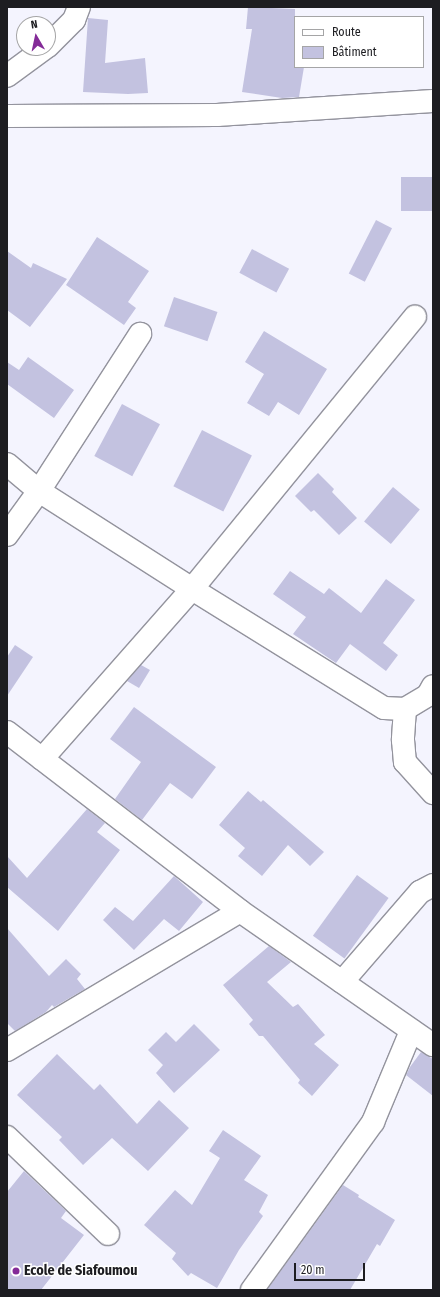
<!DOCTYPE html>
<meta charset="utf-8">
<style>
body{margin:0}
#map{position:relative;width:440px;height:1297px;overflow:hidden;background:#f4f4fe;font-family:"Fira Sans Condensed",sans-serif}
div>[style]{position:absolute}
.building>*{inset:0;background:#c3c2e0;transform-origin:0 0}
.roads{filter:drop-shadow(1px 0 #93939d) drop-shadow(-1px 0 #93939d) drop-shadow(0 1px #93939d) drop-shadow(0 -1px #93939d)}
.minor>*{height:22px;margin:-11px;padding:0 11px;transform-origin:11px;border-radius:11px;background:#fff}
.dots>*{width:11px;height:11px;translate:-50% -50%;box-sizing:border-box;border:2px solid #fff;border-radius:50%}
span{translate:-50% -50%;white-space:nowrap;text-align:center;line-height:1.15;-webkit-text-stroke:3px #fff;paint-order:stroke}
.poi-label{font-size:14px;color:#1d1d21;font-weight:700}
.left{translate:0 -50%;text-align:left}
.frame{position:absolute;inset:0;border:8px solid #1d1d21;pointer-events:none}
.legend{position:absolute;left:294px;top:16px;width:130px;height:52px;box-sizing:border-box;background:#fff;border:1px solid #a5a5a6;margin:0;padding:5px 7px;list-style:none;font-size:12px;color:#1d1d21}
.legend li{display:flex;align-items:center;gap:8px;height:20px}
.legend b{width:20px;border:1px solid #a5a5a6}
.north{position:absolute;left:16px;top:16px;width:40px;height:40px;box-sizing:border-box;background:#fff;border:1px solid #a5a5a6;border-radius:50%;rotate:351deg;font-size:11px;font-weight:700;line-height:16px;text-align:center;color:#1d1d21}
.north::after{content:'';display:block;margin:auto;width:14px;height:18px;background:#842b98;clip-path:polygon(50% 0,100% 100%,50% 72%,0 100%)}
.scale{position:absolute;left:294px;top:1263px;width:71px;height:18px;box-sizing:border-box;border:2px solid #1d1d21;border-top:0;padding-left:5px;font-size:12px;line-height:14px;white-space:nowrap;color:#1d1d21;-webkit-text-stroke:3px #fff;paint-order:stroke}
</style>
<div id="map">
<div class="building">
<i style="clip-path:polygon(248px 7px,295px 9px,295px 67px,304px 67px,299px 97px,282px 98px,242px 92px,252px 29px,246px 29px)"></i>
<i style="clip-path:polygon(88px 18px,108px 20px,105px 63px,145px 58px,148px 93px,128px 94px,83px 92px)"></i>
<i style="left:433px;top:177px;width:34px;height:32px;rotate:90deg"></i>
<i style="left:376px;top:220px;width:18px;height:60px;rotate:27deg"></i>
<i style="clip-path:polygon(97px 237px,149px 271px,128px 302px,136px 308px,124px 325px,66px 285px)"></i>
<i style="left:252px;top:249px;width:42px;height:27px;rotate:28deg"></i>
<i style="clip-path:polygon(7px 251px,31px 268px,33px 263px,67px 279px,30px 327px,7px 310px)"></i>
<i style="left:174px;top:297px;width:46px;height:31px;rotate:19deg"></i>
<i style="clip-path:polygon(264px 331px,327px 369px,299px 415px,278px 402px,269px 416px,247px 403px,264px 374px,245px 362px)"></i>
<i style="clip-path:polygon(28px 357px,74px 390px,54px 418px,7px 384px,7px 362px,19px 370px)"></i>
<i style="left:122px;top:404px;width:43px;height:59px;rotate:28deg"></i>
<i style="left:202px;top:430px;width:56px;height:63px;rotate:27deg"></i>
<i style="clip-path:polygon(318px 473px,334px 489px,332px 492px,357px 518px,339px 535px,314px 510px,311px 512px,295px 496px)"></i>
<i style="left:393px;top:487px;width:35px;height:45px;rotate:40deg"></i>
<i style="clip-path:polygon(290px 571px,324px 594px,329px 588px,361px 613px,386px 579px,415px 600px,383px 643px,398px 655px,386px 671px,350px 644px,336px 663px,293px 634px,306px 617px,273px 594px)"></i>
<i style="clip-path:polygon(15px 645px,33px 657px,7px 696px,7px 657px)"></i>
<i style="clip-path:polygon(141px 665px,150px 670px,139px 688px,127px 681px)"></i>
<i style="clip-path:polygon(134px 707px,216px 767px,192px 799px,170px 783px,142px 820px,115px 799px,141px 762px,110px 739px)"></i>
<i style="clip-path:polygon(248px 791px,261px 802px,263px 800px,324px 852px,310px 866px,288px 845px,262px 876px,238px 856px,245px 848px,219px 825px)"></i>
<i style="clip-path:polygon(87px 809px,105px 823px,97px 832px,120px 850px,58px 931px,7px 887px,7px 856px,27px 878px)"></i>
<i style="left:357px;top:875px;width:39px;height:75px;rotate:36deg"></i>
<i style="clip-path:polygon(174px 876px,203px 902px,179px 931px,164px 919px,134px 950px,103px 920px,115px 907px,133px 921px)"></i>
<i style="clip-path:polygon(7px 928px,49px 976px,66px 959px,81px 974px,77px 979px,85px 989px,54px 1007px,52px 1005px,46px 1012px,15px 1031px,7px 1023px)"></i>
<i style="clip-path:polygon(269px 946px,291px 962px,267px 982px,293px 1007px,298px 1004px,325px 1035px,314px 1044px,339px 1065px,312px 1096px,298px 1083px,300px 1080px,263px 1036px,259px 1036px,249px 1024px,253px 1020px,223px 985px)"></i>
<i style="clip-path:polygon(194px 1024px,220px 1050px,174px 1093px,156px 1073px,163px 1065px,148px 1050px,166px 1032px,176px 1042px)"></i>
<i style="clip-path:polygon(421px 1052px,433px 1059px,433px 1096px,406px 1075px,410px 1067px)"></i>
<i style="clip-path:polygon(57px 1054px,94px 1090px,100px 1084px,137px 1124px,159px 1100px,189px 1128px,148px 1171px,112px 1138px,83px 1165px,59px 1140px,62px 1137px,17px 1095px)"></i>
<i style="clip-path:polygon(223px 1130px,261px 1156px,244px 1180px,268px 1195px,259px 1212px,263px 1216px,239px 1250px,217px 1288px,191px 1273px,188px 1276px,172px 1259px,176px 1253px,144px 1225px,175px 1190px,192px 1205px,220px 1158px,209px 1151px)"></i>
<i style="clip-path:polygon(24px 1171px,66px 1211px,61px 1218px,84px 1235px,41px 1290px,7px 1290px,7px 1192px)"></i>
<i style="clip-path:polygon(343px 1185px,359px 1195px,358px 1197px,395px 1220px,380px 1246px,377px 1244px,350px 1290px,267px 1290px)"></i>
</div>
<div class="roads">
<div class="minor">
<i style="left:48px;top:46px;width:37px;rotate:-45deg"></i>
<i style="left:74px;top:20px;width:14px;rotate:-69deg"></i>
<i style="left:7px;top:76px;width:47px;rotate:-36.4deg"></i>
<i style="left:7px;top:116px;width:210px;rotate:-0.3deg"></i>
<i style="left:217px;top:115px;width:216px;rotate:-3.7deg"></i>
<i style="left:7px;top:464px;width:42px;rotate:40.2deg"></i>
<i style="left:39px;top:491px;width:182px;rotate:32.6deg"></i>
<i style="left:192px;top:589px;width:226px;rotate:31.8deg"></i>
<i style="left:384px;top:708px;width:21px;rotate:3deg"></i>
<i style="left:405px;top:709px;width:27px;rotate:-31deg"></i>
<i style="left:428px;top:695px;width:10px;rotate:-61deg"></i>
<i style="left:7px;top:535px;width:54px;rotate:-54deg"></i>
<i style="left:39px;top:491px;width:187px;rotate:-57.2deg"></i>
<i style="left:405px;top:709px;width:31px;rotate:94deg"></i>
<i style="left:403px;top:740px;width:22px;rotate:85deg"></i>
<i style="left:405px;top:762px;width:42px;rotate:47.9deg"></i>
<i style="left:7px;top:732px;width:294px;rotate:37.5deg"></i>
<i style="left:240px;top:911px;width:235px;rotate:34.8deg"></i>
<i style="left:42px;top:759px;width:227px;rotate:-48.6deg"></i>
<i style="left:192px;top:589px;width:352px;rotate:-50.7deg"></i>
<i style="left:342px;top:982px;width:119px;rotate:-49.1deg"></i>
<i style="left:420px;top:892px;width:15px;rotate:-28deg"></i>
<i style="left:7px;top:1050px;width:271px;rotate:-30.8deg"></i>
<i style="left:7px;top:1137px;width:140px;rotate:43.8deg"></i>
<i style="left:252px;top:1290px;width:207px;rotate:-54.2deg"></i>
<i style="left:373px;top:1122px;width:99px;rotate:-67.3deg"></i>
</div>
</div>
<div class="dots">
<i style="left:16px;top:1271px;background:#842b98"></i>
</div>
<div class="poi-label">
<span class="left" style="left:24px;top:1271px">Ecole de Siafoumou</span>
</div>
<div class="frame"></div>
<ul class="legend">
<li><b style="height:5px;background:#fff"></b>Route</li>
<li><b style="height:11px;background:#c3c2e0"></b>Bâtiment</li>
</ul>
<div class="north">N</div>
<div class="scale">20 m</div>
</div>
